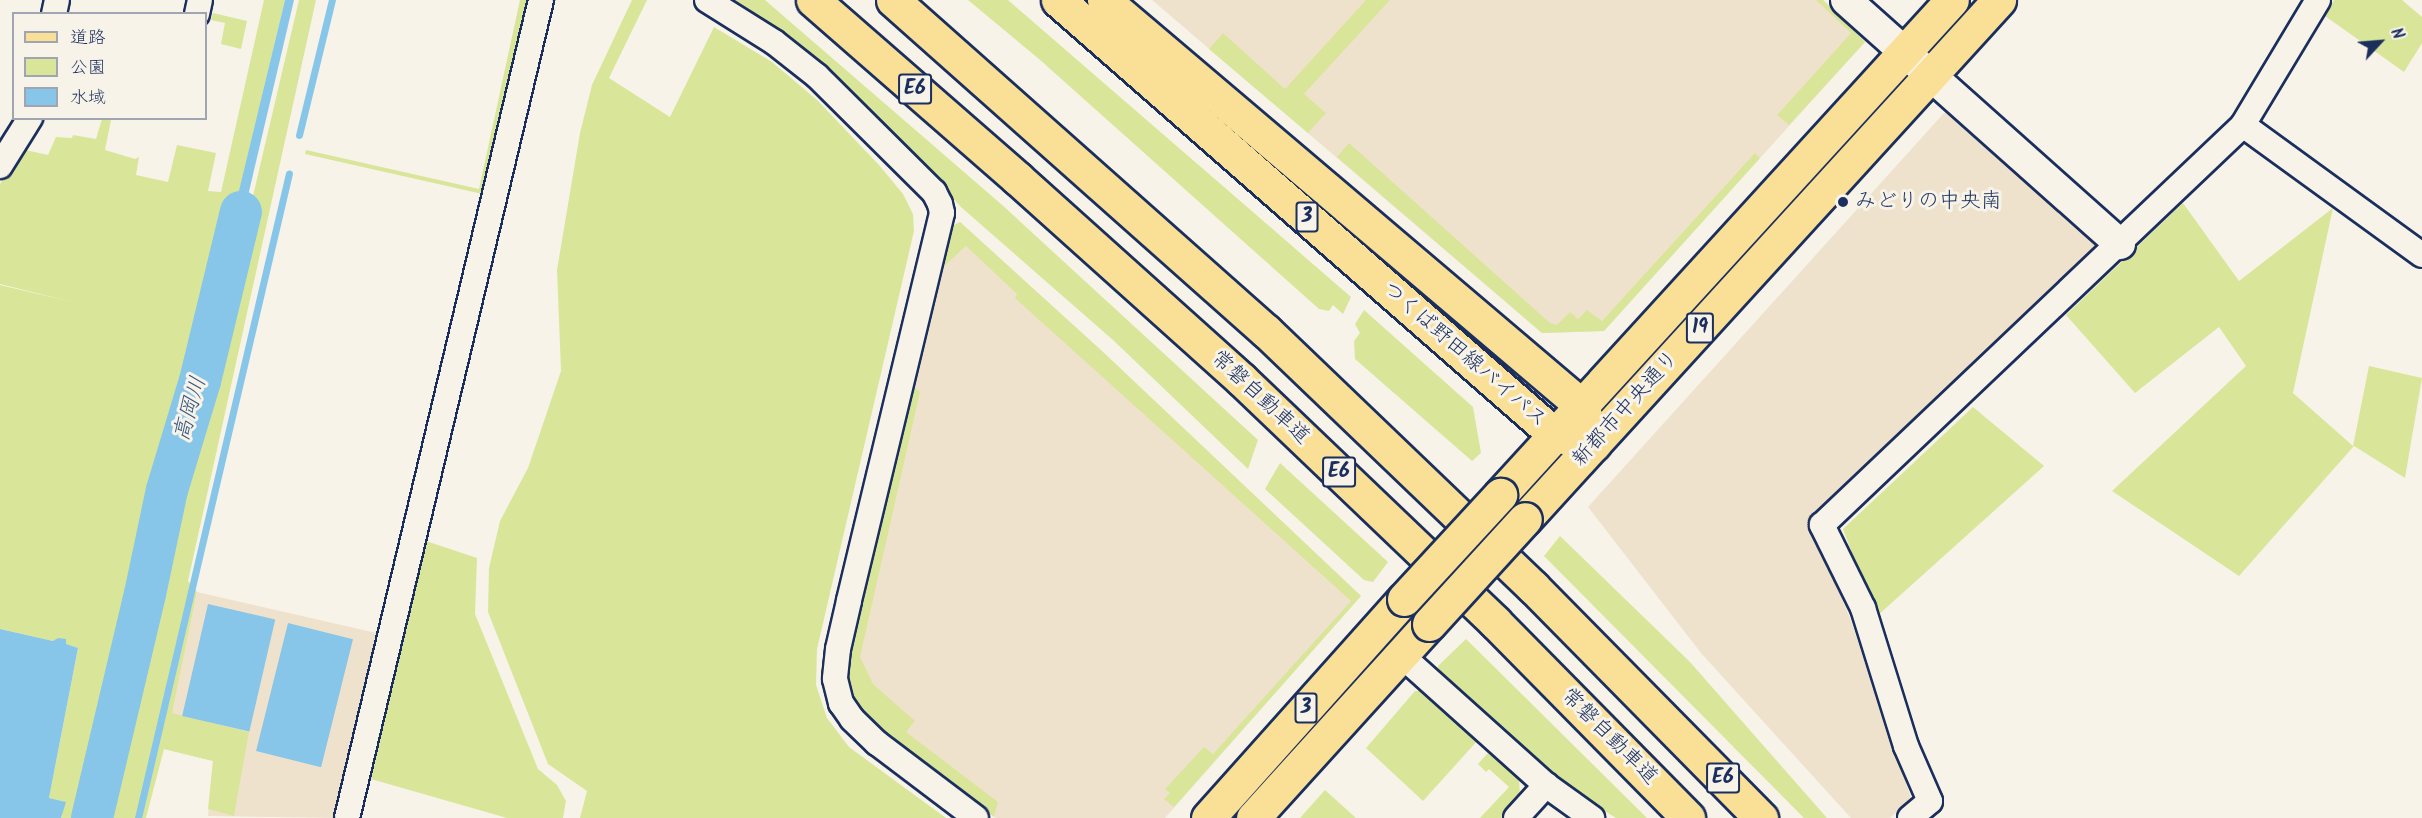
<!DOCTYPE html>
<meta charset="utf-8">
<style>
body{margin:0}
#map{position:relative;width:2422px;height:818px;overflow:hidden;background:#f7f3e8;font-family:Kalam,"Klee One",sans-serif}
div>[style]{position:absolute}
.built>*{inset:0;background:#efe2cd}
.green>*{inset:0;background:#d9e699}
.water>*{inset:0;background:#87c6e8;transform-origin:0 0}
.stream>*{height:7px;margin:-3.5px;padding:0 3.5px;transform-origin:3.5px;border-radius:3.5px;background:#87c6e8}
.river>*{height:42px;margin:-21px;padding:0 21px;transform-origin:21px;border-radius:21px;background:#87c6e8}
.roads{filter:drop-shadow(2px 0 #1b2f5e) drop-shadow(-2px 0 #1b2f5e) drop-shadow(0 2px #1b2f5e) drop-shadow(0 -2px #1b2f5e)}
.minor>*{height:24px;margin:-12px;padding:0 12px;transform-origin:12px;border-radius:12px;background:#f7f3e8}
.tertiary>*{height:30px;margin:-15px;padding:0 15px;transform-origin:15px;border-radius:15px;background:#f7f3e8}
.primary>*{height:33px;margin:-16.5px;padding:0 16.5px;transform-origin:16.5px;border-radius:16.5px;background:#fadf96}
.motorway>*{height:33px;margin:-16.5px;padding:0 16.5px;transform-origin:16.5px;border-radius:16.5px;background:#fadf96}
.bridges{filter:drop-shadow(2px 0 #1b2f5e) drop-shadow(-2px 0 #1b2f5e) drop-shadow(0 2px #1b2f5e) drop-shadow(0 -2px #1b2f5e)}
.primary-bridge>*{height:33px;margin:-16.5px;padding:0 16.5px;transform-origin:16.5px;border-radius:16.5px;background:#fadf96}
.dots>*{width:16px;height:16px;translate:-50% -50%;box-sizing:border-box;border:3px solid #f7f3e8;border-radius:50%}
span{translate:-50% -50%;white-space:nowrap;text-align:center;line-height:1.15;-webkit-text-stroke:6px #f7f3e8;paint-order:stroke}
.shield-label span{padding:2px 4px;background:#f7f3e8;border:2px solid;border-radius:4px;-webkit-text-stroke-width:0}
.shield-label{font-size:20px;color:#1b2f5e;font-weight:700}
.poi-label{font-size:21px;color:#1b2f5e}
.left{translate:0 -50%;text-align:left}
.street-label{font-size:21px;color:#1b2f5e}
.water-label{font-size:22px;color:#365580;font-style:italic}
.legend{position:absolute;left:12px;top:12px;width:195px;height:108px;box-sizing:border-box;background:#f7f3e8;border:2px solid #9fa5b1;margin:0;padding:8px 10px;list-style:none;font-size:18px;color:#1b2f5e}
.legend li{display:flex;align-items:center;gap:12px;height:30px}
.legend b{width:30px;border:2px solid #9fa5b1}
.north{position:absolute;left:2350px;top:12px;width:60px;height:60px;-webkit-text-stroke:4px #f7f3e8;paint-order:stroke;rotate:64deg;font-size:16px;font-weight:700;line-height:24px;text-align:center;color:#1b2f5e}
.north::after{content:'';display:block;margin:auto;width:21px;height:27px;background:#1b2f5e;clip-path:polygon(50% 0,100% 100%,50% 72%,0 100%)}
</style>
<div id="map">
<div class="built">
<i style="clip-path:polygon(1152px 0,1823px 0,1865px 42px,1604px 331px,1542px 333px)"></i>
<i style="clip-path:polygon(1944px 113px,1954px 113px,2096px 241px,2095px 255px,1810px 524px,1850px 618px,1911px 798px,1890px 818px,1851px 818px,1701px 653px,1588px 507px)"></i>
<i style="clip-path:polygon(960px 222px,1103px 352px,1361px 596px,1165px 818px,996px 818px,873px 724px,846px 655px,948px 227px)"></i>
<i style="clip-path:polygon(197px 592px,385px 635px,341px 818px,208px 816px,213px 761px,164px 749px)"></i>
</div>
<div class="green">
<i style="clip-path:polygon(264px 0,285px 0,204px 339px,178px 424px,86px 818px,61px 818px,65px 802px,49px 798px,78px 648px,65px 644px,66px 640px,53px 641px,0 629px,0 285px,76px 303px,0 284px,0 184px,21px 149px,48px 155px,56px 137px,72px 138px,73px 135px,96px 139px,102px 119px,106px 118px,111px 120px,105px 150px,135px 159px,139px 157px,136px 175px,168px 182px,177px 145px,216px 153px,208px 191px,221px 192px)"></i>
<i style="clip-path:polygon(299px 0,316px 0,188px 581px,197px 592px,172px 713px,249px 732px,234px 816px,208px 809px,213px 761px,164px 749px,146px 818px,101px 818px,132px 670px,150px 623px,151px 593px,176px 470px,188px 451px,190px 434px,207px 392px)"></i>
<i style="clip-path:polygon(520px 0,534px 0,487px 195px,305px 154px,306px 150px,479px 189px)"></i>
<i style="clip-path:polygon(632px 0,647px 0,609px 78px,670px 117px,714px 27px,772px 62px,817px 100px,879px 165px,903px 194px,913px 214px,914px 231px,817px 649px,816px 685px,827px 718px,849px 747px,946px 818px,580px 818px,587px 791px,548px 764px,488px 612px,489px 568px,500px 521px,528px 468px,561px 371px,557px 270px,580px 133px,592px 85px)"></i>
<i style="clip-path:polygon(728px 0,765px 0,1001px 204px,1258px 440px,1248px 469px,1113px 340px,961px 207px,881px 121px,814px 58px)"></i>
<i style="clip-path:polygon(968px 0,1008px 0,1351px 297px,1343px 314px,1333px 305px,1329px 311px,1319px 309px,1039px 59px)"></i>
<i style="clip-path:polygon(1366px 0,1390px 0,1304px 94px,1326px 113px,1308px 133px,1209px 49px,1223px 33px,1285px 89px)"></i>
<i style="clip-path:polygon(1816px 0,1823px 0,1865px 42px,1789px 125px,1777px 115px,1851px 33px)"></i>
<i style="clip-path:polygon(2334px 0,2402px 0,2422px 17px,2422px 43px,2404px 72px,2325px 16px)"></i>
<i style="clip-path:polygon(213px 13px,247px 21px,241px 49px,221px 44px,225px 23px,211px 20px)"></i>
<i style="clip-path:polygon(1349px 143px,1550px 323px,1557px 325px,1570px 312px,1578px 319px,1587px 310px,1602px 321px,1755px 153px,1760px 158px,1604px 331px,1542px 333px,1337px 157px)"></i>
<i style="clip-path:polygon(2183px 203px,2239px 281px,2333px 208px,2293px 393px,2353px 446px,2369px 366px,2422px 378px,2405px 478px,2354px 446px,2239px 576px,2112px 491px,2246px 366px,2219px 327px,2135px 393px,2066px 315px)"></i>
<i style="clip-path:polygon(960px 222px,1103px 352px,1361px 596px,1174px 807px,1164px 799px,1170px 793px,1165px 789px,1204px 747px,1213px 754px,1351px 601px,1015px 298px,1017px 294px,966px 246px,940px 270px,948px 229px)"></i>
<i style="clip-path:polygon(1364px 310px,1473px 407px,1481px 453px,1472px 461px,1355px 359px,1354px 341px,1360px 333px,1355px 324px)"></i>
<i style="clip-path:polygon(911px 384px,920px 392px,860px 657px,873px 684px,915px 721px,906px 732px,998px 802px,994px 817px,873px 724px,853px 703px,847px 682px,846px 655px)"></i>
<i style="clip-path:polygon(1973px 407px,2044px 466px,1876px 617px,1843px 529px)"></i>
<i style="clip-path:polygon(1280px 463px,1388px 562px,1373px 582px,1364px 580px,1265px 489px)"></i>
<i style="clip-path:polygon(1560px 536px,1690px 662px,1827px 818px,1804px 818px,1544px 556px)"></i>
<i style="clip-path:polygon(420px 539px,477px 558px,475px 614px,538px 769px,557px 785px,566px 801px,563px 818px,507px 818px,364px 777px)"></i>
<i style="clip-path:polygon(1466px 639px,1647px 818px,1616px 818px,1569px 789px,1535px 763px,1439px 677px,1438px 666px)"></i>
<i style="clip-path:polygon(1415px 691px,1426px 691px,1478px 740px,1423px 801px,1366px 748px)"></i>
<i style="clip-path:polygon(1492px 753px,1519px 778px,1520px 796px,1501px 818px,1480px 818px,1509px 787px,1489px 769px,1486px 772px,1478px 764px,1487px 754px)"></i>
<i style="clip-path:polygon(1325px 790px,1356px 818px,1300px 818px)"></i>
</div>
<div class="water">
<i style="clip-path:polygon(285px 0,294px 0,231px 268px,222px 261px)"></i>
<i style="left:208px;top:604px;width:69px;height:115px;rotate:13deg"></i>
<i style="left:288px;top:623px;width:67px;height:132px;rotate:14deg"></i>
<i style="clip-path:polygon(0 629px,53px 641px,58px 638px,66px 639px,66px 644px,78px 648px,49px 798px,66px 802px,61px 818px,0 818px)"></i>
</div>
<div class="stream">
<i style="left:299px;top:135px;width:139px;rotate:-76.3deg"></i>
<i style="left:138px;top:818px;width:662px;rotate:-76.82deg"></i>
</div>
<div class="river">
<i style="left:92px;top:818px;width:230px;rotate:-76.7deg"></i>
<i style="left:145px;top:594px;width:106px;rotate:-78.1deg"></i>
<i style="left:167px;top:490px;width:114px;rotate:-73.2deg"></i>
<i style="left:200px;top:381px;width:174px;rotate:-76.4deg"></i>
</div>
<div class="roads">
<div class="minor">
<i style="left:707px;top:0;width:79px;rotate:32.1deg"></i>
<i style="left:774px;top:42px;width:55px;rotate:38.3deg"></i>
<i style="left:817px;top:76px;width:165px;rotate:44.8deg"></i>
<i style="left:934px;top:192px;width:13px;rotate:63deg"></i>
<i style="left:940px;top:204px;width:9px;rotate:77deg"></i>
<i style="left:942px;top:213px;width:399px;rotate:103.5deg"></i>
<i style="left:849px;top:601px;width:49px;rotate:102.9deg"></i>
<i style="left:838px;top:649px;width:30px;rotate:96deg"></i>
<i style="left:835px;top:679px;width:25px;rotate:76deg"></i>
<i style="left:841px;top:703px;width:19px;rotate:55deg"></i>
<i style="left:852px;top:719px;width:35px;rotate:44deg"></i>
<i style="left:877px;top:743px;width:124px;rotate:37.1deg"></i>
<i style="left:2318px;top:0;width:146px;rotate:121deg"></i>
<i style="left:2243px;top:125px;width:221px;rotate:36deg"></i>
<i style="left:54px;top:14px;width:14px;rotate:-78deg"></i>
<i style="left:197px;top:14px;width:14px;rotate:-78deg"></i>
<i style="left:0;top:166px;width:57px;rotate:-58deg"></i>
<i style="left:1401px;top:655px;width:195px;rotate:41.9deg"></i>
<i style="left:1546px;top:785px;width:57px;rotate:35.7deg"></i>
<i style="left:347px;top:818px;width:841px;rotate:-76.66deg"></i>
<i style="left:1516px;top:818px;width:45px;rotate:-47.7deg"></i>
<i style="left:1910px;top:818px;width:26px;rotate:-40deg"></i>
<i style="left:1930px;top:801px;width:60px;rotate:-113.6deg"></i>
<i style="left:1906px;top:746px;width:145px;rotate:-107.3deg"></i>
<i style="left:1863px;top:608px;width:93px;rotate:-116.3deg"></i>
<i style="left:1822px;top:525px;width:581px;rotate:-43.53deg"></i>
</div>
<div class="tertiary">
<i style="left:1846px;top:0;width:367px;rotate:41.7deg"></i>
</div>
<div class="primary">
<i style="left:1058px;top:0;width:660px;rotate:41.19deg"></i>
<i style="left:1555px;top:435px;width:40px;rotate:13deg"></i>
<i style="left:1104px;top:0;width:627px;rotate:40.34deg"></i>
<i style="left:1582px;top:406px;width:20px;rotate:72deg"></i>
<i style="left:1500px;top:495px;width:670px;rotate:-47.6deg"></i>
<i style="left:1525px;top:519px;width:703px;rotate:-47.59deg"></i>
<i style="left:1208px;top:818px;width:294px;rotate:-48.2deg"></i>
<i style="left:1253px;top:818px;width:262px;rotate:-47.8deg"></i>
</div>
<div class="motorway">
<i style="left:813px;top:0;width:271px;rotate:41.1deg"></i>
<i style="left:1017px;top:178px;width:302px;rotate:41.9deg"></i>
<i style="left:1242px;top:380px;width:350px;rotate:43.7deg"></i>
<i style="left:1495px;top:622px;width:275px;rotate:45.4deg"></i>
<i style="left:893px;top:0;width:499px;rotate:41.6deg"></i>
<i style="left:1266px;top:331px;width:370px;rotate:43.8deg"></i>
<i style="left:1533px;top:587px;width:325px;rotate:45.4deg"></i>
</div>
</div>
<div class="bridges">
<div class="primary-bridge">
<i style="left:1404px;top:599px;width:142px;rotate:-47.3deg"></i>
<i style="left:1429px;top:624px;width:142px;rotate:-47.6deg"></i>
</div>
</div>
<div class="dots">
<i style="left:1843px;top:202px;background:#1b2f5e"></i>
</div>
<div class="shield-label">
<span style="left:915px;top:89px">E6</span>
<span style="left:1307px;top:217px">3</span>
<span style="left:1700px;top:328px">19</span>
<span style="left:1339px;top:472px">E6</span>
<span style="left:1306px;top:708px">3</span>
<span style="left:1723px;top:778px">E6</span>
</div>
<div class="poi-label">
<span class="left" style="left:1855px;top:202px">みどりの中央南</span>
</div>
<div class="street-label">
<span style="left:1464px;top:355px;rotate:41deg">つくば野田線バイパス</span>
<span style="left:1260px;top:398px;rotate:43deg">常磐自動車道</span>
<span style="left:1626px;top:409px;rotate:-48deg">新都市中央通り</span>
<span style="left:1609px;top:737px;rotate:45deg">常磐自動車道</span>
</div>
<div class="water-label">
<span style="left:191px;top:409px;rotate:-74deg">高岡川</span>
</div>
<ul class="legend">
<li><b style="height:8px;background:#fadf96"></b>道路</li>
<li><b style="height:16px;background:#d9e699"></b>公園</li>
<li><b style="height:16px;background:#87c6e8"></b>水域</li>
</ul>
<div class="north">N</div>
</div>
